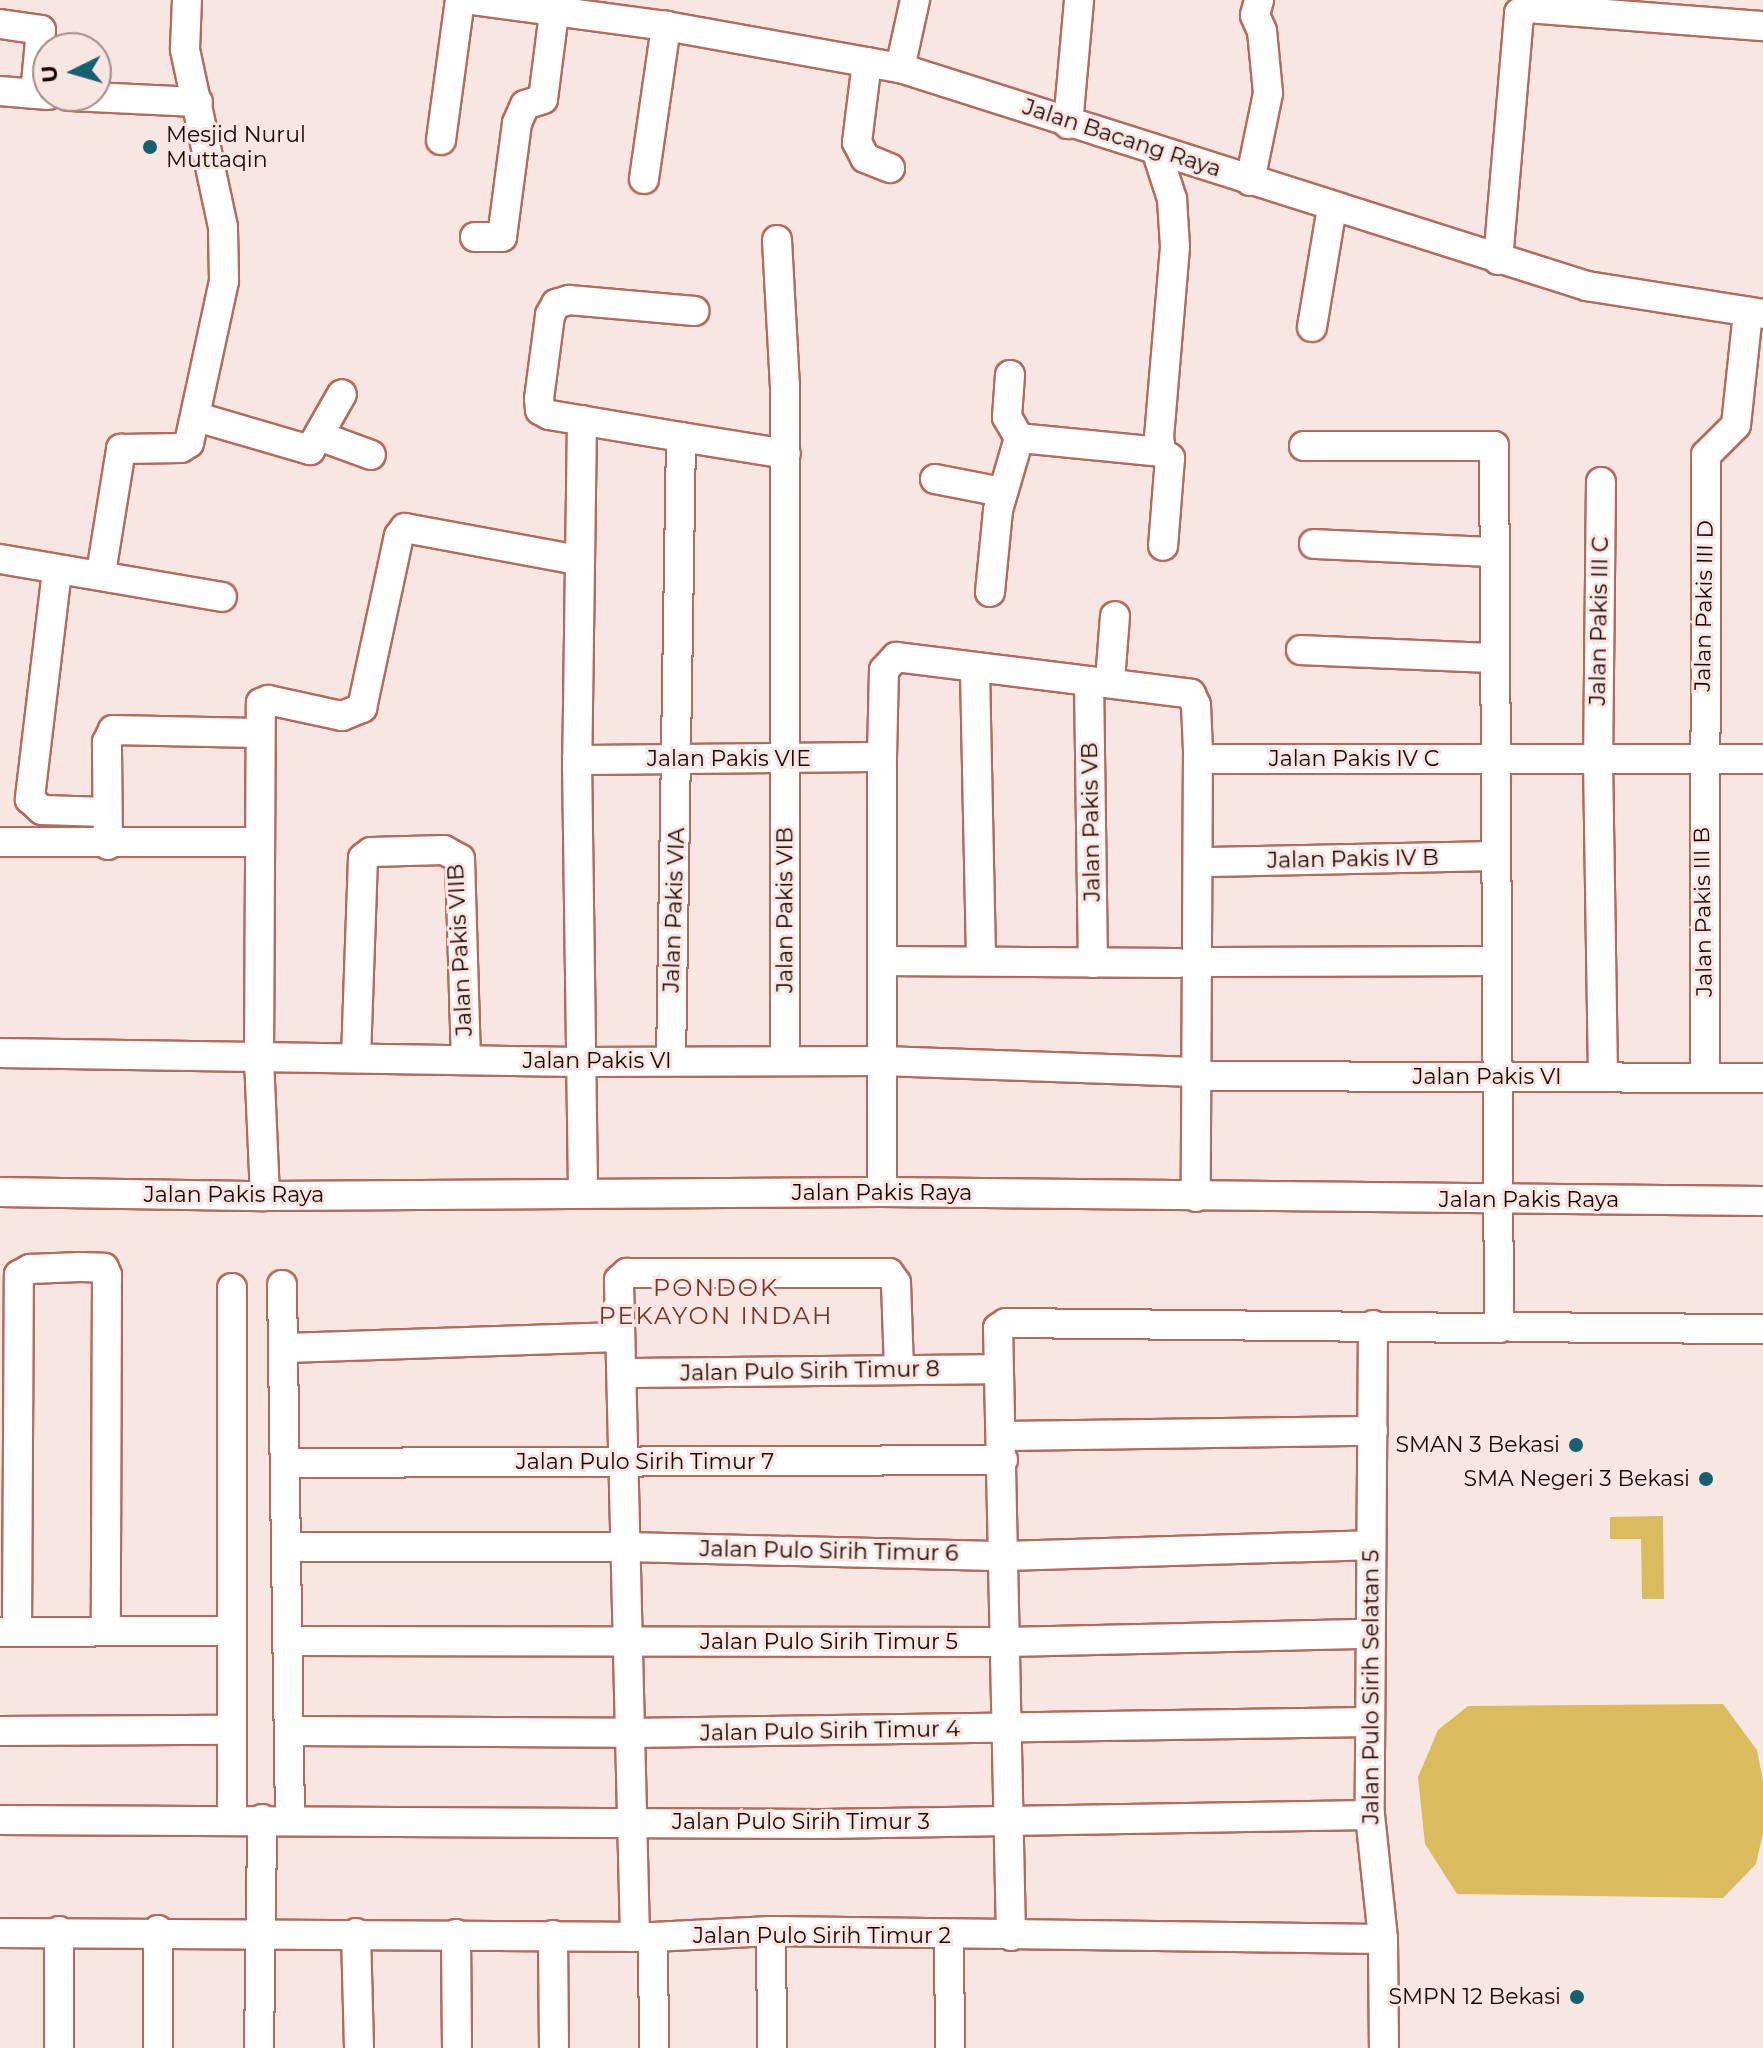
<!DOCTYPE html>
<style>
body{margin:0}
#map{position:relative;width:1763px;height:2048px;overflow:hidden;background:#f8e6e3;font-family:Montserrat,sans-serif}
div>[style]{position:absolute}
.green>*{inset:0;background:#dabc5f}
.roads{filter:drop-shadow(2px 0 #b56a5c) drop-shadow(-2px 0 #b56a5c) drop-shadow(0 2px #b56a5c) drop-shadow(0 -2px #b56a5c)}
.minor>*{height:28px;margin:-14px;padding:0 14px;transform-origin:14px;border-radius:14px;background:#fff}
.dots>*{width:22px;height:22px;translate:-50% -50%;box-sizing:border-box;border:4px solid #f8e6e3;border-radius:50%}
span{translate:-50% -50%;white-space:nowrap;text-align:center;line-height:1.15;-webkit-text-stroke:6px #f8e6e3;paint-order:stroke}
.poi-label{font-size:22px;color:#1e0402}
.left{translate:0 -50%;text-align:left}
.right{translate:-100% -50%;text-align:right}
.street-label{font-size:22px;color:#1e0402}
.neighbourhood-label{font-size:24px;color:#793328;letter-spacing:2px}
.north{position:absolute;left:32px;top:32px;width:80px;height:80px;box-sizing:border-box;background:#f8e6e3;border:2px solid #a18c89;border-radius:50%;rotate:265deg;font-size:22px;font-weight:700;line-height:32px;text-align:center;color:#1e0402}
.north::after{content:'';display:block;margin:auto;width:28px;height:36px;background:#15616d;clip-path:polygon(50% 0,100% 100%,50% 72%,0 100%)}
</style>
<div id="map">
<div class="green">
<i style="clip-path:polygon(1663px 1516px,1664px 1599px,1642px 1599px,1641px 1539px,1610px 1539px,1610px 1517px)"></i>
<i style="clip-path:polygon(1723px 1704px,1757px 1750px,1763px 1781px,1763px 1833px,1756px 1864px,1723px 1898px,1457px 1894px,1425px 1844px,1418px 1777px,1438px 1730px,1468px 1706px)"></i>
</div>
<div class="roads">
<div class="minor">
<i style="left:472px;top:0;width:196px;rotate:7.6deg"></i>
<i style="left:666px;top:26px;width:238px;rotate:10.2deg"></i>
<i style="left:900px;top:68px;width:721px;rotate:17.61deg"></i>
<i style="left:1587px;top:286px;width:178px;rotate:9deg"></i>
<i style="left:0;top:24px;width:41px;rotate:8.3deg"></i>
<i style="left:41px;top:30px;width:64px;rotate:95.4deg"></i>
<i style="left:867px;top:62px;width:81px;rotate:97.1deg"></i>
<i style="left:857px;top:142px;width:18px;rotate:63deg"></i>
<i style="left:865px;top:158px;width:27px;rotate:22deg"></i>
<i style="left:900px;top:68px;width:70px;rotate:-77.6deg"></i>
<i style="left:0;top:91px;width:48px;rotate:4.8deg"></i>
<i style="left:69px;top:96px;width:129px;rotate:2.7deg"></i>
<i style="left:1068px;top:124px;width:124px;rotate:-84.9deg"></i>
<i style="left:441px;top:140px;width:141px;rotate:-82.3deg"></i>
<i style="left:1156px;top:150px;width:52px;rotate:71.9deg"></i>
<i style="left:1172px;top:199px;width:48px;rotate:86.4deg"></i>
<i style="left:1175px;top:247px;width:191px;rotate:94.8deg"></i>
<i style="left:1159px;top:437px;width:15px;rotate:82deg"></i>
<i style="left:1161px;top:452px;width:11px;rotate:34deg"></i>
<i style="left:1170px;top:458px;width:88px;rotate:94.5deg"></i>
<i style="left:644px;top:179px;width:155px;rotate:-81.8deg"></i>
<i style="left:1250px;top:181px;width:90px;rotate:-78.4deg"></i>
<i style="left:1268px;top:93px;width:62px;rotate:-95.5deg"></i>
<i style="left:1262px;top:31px;width:17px;rotate:-114deg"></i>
<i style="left:1255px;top:15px;width:16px;rotate:-75deg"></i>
<i style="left:475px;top:237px;width:27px"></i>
<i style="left:502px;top:237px;width:115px;rotate:-82.5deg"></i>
<i style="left:517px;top:123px;width:20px;rotate:-66deg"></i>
<i style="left:525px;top:105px;width:19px;rotate:-18deg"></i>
<i style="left:543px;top:99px;width:87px;rotate:-82.7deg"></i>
<i style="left:777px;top:240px;width:146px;rotate:86.9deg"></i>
<i style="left:785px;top:386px;width:675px;rotate:90deg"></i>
<i style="left:1498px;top:260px;width:248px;rotate:-85.1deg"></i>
<i style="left:1519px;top:13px;width:10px;rotate:-29deg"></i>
<i style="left:1528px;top:8px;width:236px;rotate:4.4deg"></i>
<i style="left:1312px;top:327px;width:122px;rotate:-80.5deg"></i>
<i style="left:1010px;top:375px;width:42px;rotate:94.1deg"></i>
<i style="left:1007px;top:417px;width:24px;rotate:60deg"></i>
<i style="left:197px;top:417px;width:118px;rotate:16.3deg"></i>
<i style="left:310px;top:450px;width:64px;rotate:-60.3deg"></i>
<i style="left:582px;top:420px;width:340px;rotate:90.8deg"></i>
<i style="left:577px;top:760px;width:433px;rotate:89.2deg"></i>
<i style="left:322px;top:437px;width:52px;rotate:20.2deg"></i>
<i style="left:681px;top:437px;width:134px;rotate:-170.5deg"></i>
<i style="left:549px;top:415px;width:10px;rotate:-151deg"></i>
<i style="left:540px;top:410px;width:11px;rotate:-95deg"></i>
<i style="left:539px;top:399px;width:85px;rotate:-82.5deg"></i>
<i style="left:550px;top:315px;width:13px;rotate:-61deg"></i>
<i style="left:556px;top:304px;width:14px;rotate:-17deg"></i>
<i style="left:569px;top:300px;width:126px;rotate:5deg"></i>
<i style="left:935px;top:479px;width:68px;rotate:11deg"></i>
<i style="left:1601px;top:482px;width:277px;rotate:90.6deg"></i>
<i style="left:1598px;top:759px;width:305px;rotate:89.1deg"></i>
<i style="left:1314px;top:544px;width:179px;rotate:2.6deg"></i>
<i style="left:0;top:559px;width:225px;rotate:9.7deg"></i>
<i style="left:57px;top:571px;width:230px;rotate:96.8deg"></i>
<i style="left:30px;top:799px;width:16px;rotate:43deg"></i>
<i style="left:42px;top:810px;width:64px;rotate:1.8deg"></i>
<i style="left:101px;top:573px;width:126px;rotate:-80.8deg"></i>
<i style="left:121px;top:449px;width:60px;rotate:-1deg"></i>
<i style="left:181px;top:448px;width:9px;rotate:-32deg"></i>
<i style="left:189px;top:443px;width:166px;rotate:-77.8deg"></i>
<i style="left:224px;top:281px;width:54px;rotate:-91.1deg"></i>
<i style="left:223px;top:227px;width:182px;rotate:-102.1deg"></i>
<i style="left:185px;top:49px;width:49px;rotate:-87.7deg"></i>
<i style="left:990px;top:592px;width:82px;rotate:-84.4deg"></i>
<i style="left:998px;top:510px;width:75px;rotate:-73.7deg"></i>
<i style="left:1019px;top:438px;width:143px;rotate:5.6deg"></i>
<i style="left:1301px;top:650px;width:194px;rotate:2.4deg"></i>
<i style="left:975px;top:671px;width:289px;rotate:88.8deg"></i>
<i style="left:1089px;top:681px;width:282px;rotate:89.2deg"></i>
<i style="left:1110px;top:681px;width:65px;rotate:-85.6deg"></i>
<i style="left:1215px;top:759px;width:548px"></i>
<i style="left:577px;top:760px;width:305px;rotate:-0.6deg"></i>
<i style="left:0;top:842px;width:260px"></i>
<i style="left:108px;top:845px;width:103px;rotate:-90.6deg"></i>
<i style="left:107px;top:742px;width:13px;rotate:-63deg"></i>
<i style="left:113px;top:730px;width:144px;rotate:1.2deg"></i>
<i style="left:1212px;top:862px;width:282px;rotate:-1.2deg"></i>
<i style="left:882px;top:961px;width:296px;rotate:0.4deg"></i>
<i style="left:1213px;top:962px;width:283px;rotate:-0.2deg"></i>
<i style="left:0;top:1053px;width:578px;rotate:0.89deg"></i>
<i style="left:578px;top:1062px;width:304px;rotate:-0.2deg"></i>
<i style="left:882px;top:1061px;width:313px;rotate:2deg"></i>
<i style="left:356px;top:1058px;width:200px;rotate:-88deg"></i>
<i style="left:363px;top:858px;width:10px;rotate:-37deg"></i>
<i style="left:371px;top:852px;width:73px;rotate:-1.6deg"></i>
<i style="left:444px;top:850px;width:18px;rotate:29deg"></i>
<i style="left:460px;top:859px;width:200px;rotate:88.3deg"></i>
<i style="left:671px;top:1061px;width:624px;rotate:-89.08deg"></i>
<i style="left:681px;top:437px;width:106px;rotate:9.2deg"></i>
<i style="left:1705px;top:1068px;width:613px;rotate:-89.91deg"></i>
<i style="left:1706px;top:455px;width:42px;rotate:-45deg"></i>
<i style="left:1736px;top:425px;width:114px;rotate:-83.9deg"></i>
<i style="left:1210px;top:1076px;width:553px;rotate:0.21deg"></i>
<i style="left:0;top:1192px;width:265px;rotate:0.9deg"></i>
<i style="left:265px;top:1196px;width:617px;rotate:-0.37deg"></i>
<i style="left:882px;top:1192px;width:881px;rotate:0.59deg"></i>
<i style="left:882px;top:1192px;width:435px;rotate:-90deg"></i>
<i style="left:882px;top:757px;width:87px;rotate:-88.7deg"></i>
<i style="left:884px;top:670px;width:18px;rotate:-47deg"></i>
<i style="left:896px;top:657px;width:297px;rotate:7.1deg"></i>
<i style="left:1191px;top:694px;width:12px;rotate:66deg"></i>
<i style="left:1196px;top:705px;width:45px;rotate:87.5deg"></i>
<i style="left:1198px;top:750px;width:447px;rotate:90.3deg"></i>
<i style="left:265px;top:1196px;width:138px;rotate:-92.5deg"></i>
<i style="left:259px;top:1058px;width:355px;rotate:-89.7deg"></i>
<i style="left:261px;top:703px;width:8px;rotate:-23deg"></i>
<i style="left:268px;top:700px;width:76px;rotate:12.2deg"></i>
<i style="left:342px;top:716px;width:22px;rotate:-22deg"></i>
<i style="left:362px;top:708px;width:176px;rotate:-77.9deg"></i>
<i style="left:399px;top:536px;width:10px;rotate:-53deg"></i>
<i style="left:405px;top:528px;width:176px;rotate:10.5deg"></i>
<i style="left:282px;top:1285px;width:534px;rotate:89.14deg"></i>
<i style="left:1373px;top:1325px;width:490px;rotate:90.4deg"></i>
<i style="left:1370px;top:1815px;width:125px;rotate:84deg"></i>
<i style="left:1383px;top:1939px;width:109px;rotate:89.5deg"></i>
<i style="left:1512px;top:1327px;width:251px;rotate:0.5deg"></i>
<i style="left:285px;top:1348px;width:335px;rotate:-1.9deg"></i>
<i style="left:622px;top:1373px;width:376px;rotate:-0.6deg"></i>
<i style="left:1002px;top:1436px;width:371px;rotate:-0.8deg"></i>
<i style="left:287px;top:1463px;width:716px;rotate:-0.24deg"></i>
<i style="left:289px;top:1547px;width:338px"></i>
<i style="left:627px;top:1547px;width:378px;rotate:1.4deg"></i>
<i style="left:1005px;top:1556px;width:364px;rotate:-1.7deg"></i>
<i style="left:0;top:1632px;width:229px;rotate:-0.3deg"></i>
<i style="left:17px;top:1632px;width:357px;rotate:-89.7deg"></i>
<i style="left:19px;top:1275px;width:13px;rotate:-29deg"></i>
<i style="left:30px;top:1269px;width:50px;rotate:-2.3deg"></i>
<i style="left:80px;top:1267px;width:24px;rotate:2deg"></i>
<i style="left:104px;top:1268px;width:8px;rotate:67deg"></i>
<i style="left:107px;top:1275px;width:355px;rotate:90.2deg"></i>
<i style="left:288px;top:1641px;width:719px;rotate:0.08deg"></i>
<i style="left:1007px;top:1642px;width:362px;rotate:-1.3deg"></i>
<i style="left:0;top:1731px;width:229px;rotate:-0.3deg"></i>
<i style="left:289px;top:1731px;width:340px;rotate:0.3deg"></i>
<i style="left:629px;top:1733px;width:741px;rotate:-0.85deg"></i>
<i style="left:232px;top:1818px;width:530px;rotate:-90deg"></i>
<i style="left:0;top:1820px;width:822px;rotate:0.28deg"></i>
<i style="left:822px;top:1824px;width:548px;rotate:-0.94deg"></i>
<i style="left:59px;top:1931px;width:117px;rotate:90deg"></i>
<i style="left:771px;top:1931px;width:117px;rotate:89.5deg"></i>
<i style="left:0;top:1933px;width:653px;rotate:0.35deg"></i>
<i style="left:653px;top:1937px;width:118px;rotate:-2.9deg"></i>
<i style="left:771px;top:1931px;width:612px;rotate:0.75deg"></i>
<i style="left:356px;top:1933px;width:115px;rotate:88.5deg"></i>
<i style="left:456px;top:1934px;width:114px;rotate:89.5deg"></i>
<i style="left:553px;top:1935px;width:113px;rotate:89.5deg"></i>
<i style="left:949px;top:1936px;width:112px;rotate:89.5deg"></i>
<i style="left:1011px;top:1936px;width:608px;rotate:-91.22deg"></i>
<i style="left:998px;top:1328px;width:9px;rotate:-32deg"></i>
<i style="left:1006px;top:1323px;width:493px;rotate:0.6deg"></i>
<i style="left:1499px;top:1328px;width:882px;rotate:-90.32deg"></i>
<i style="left:1494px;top:446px;width:190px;rotate:180deg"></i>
<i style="left:635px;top:1937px;width:657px;rotate:-91.4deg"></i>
<i style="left:619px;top:1280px;width:11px;rotate:-41deg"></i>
<i style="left:627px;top:1273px;width:262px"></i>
<i style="left:889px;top:1273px;width:12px;rotate:55deg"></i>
<i style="left:896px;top:1283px;width:86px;rotate:88deg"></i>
<i style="left:653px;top:1937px;width:111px;rotate:89.5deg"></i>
<i style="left:158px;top:2048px;width:118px;rotate:-90deg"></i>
<i style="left:259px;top:2048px;width:229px;rotate:-89.2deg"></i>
</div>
</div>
<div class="dots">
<i style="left:150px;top:147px;background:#15616d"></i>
<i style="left:1576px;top:1445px;background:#15616d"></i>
<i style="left:1706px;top:1479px;background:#15616d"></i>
<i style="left:1577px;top:1997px;background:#15616d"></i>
</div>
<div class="poi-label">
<span class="left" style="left:166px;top:147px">Mesjid Nurul<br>Muttaqin</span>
<span class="right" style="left:1560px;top:1445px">SMAN 3 Bekasi</span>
<span class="right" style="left:1690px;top:1479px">SMA Negeri 3 Bekasi</span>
<span class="right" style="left:1561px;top:1997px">SMPN 12 Bekasi</span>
</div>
<div class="street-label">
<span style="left:1122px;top:138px;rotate:18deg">Jalan Bacang Raya</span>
<span style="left:1704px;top:606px;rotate:-89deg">Jalan Pakis III D</span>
<span style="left:1599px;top:621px;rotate:-89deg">Jalan Pakis III C</span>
<span style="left:729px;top:759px">Jalan Pakis VIE</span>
<span style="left:1354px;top:759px">Jalan Pakis IV C</span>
<span style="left:1091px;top:822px;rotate:-91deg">Jalan Pakis VB</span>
<span style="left:1353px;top:859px;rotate:-1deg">Jalan Pakis IV B</span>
<span style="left:674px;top:910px;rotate:-88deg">Jalan Pakis VIA</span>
<span style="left:785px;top:910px;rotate:-90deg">Jalan Pakis VIB</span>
<span style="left:1703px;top:912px;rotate:-91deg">Jalan Pakis III B</span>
<span style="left:460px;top:950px;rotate:-93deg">Jalan Pakis VIIB</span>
<span style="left:597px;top:1061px">Jalan Pakis VI</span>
<span style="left:1487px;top:1077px">Jalan Pakis VI</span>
<span style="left:882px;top:1193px">Jalan Pakis Raya</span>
<span style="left:234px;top:1195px">Jalan Pakis Raya</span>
<span style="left:1529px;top:1200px">Jalan Pakis Raya</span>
<span style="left:810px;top:1371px;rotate:-1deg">Jalan Pulo Sirih Timur 8</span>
<span style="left:645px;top:1462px">Jalan Pulo Sirih Timur 7</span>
<span style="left:829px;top:1551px;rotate:1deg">Jalan Pulo Sirih Timur 6</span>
<span style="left:829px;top:1642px">Jalan Pulo Sirih Timur 5</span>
<span style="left:1371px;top:1687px;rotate:-90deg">Jalan Pulo Sirih Selatan 5</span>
<span style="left:830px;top:1731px;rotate:-1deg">Jalan Pulo Sirih Timur 4</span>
<span style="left:801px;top:1822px">Jalan Pulo Sirih Timur 3</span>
<span style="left:822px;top:1936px">Jalan Pulo Sirih Timur 2</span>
</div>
<div class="neighbourhood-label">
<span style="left:716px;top:1302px">PONDOK<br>PEKAYON INDAH</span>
</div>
<div class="north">U</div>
</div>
